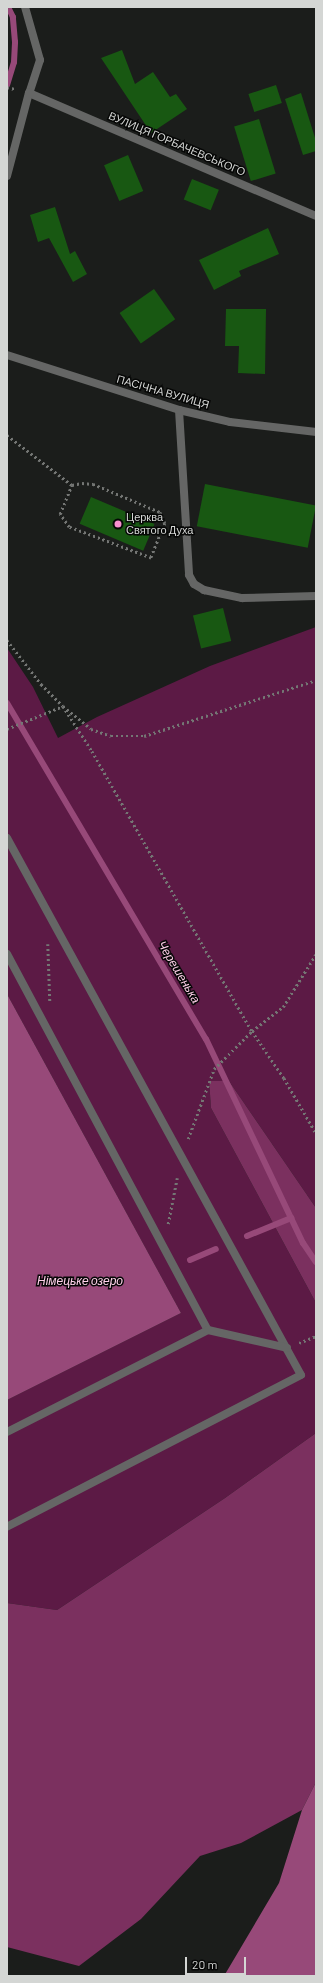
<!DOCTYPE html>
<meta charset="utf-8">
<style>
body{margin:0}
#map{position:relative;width:323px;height:1983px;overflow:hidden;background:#1b1d1b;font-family:Barlow,sans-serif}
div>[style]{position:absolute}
.green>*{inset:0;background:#5c1a45}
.forest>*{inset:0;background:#7b305f}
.water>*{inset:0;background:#974979}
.stream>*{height:6px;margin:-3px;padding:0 3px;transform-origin:3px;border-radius:3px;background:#974979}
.building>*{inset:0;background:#185812;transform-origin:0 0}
.path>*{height:2.5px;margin-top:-1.25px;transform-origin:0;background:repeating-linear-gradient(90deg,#747674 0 2px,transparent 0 5px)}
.service>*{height:8px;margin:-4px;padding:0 4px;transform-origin:4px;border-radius:4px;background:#656665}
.minor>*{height:8px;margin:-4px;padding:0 4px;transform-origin:4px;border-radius:4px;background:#656665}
.tertiary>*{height:8px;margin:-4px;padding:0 4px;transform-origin:4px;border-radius:4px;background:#656665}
.dots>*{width:11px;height:11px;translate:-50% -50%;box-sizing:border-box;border:2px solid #060706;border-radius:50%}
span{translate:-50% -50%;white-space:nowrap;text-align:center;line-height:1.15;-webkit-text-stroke:3px #060706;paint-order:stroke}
.street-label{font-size:11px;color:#d4d6d4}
.poi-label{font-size:11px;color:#d4d6d4}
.left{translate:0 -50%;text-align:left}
.water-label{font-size:12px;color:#ffd1ea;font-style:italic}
.frame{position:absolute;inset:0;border:8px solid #d4d6d4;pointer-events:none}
.scale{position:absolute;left:185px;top:1957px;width:61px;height:18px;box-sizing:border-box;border:2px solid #d4d6d4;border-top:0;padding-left:5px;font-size:12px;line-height:14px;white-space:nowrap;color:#d4d6d4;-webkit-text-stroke:3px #060706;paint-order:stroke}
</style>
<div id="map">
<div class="green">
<i style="clip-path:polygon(316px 627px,316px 1208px,229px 1081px,209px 1081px,211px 1108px,316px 1303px,316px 1433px,225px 1498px,57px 1610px,7px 1603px,7px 1400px,181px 1313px,7px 994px,7px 648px,33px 687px,58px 738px,97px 717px,210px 666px)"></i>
</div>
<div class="forest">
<i style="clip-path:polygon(209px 1081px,229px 1081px,316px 1208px,316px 1303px,211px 1108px)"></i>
<i style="clip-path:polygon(316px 1433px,316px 1782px,302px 1810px,241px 1843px,200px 1856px,141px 1919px,79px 1966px,7px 1947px,7px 1603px,57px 1610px,225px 1498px)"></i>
</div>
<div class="water">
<i style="clip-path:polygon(7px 994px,181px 1313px,7px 1400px)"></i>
<i style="clip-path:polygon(316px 1782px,316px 1976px,224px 1976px,279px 1883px,302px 1810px)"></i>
</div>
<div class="stream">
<i style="left:7px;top:85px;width:24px;rotate:-73deg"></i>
<i style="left:14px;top:62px;width:20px;rotate:-87deg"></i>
<i style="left:15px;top:42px;width:25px;rotate:-95deg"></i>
<i style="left:13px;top:17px;width:11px;rotate:-117deg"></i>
<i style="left:7px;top:703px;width:391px;rotate:59.4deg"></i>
<i style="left:206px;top:1039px;width:226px;rotate:64.6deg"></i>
<i style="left:303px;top:1243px;width:23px;rotate:56deg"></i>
<i style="left:247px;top:1236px;width:48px;rotate:-22.2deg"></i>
<i style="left:190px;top:1260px;width:28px;rotate:-23deg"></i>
</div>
<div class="building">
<i style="clip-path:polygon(122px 50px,135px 84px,153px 72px,170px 97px,176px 94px,187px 109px,151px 133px,101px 58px)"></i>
<i style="left:276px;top:85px;width:19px;height:29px;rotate:72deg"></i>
<i style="clip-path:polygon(301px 93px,316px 141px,316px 151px,303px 155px,285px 99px)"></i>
<i style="left:259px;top:119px;width:57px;height:26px;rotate:73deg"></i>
<i style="left:128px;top:155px;width:39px;height:26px;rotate:67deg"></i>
<i style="left:192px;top:179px;width:29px;height:22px;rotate:22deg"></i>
<i style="clip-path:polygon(55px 207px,70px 254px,75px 251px,87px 274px,73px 282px,49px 238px,38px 242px,30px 215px)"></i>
<i style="clip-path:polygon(268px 228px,279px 254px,239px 271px,241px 276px,214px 290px,199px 260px)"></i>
<i style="left:154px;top:289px;width:37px;height:42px;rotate:55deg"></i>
<i style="clip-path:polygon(226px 309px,266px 309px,265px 374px,238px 373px,239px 346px,225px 346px)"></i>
<i style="left:205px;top:484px;width:113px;height:43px;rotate:11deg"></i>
<i style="left:91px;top:497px;width:69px;height:29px;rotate:23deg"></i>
<i style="left:223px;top:608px;width:34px;height:31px;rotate:76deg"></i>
</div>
<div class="path">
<i style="left:7px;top:87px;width:8px;rotate:14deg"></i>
<i style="left:7px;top:435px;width:82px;rotate:37.6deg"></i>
<i style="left:82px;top:483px;width:11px;rotate:5deg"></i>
<i style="left:93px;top:484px;width:73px;rotate:22.7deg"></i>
<i style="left:160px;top:512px;width:12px;rotate:66deg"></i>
<i style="left:165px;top:523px;width:38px;rotate:112deg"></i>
<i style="left:151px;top:558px;width:88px;rotate:-159.3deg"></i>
<i style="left:69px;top:527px;width:16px;rotate:-125deg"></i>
<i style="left:60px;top:514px;width:31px;rotate:-68deg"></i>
<i style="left:72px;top:485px;width:10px;rotate:-11deg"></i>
<i style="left:7px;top:640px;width:56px;rotate:52.3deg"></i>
<i style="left:41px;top:684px;width:31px;rotate:45deg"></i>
<i style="left:63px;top:706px;width:54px;rotate:57.2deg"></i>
<i style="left:92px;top:751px;width:322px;rotate:60.3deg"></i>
<i style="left:252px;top:1031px;width:57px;rotate:55.8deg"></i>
<i style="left:284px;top:1078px;width:64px;rotate:59.8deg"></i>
<i style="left:7px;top:729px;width:61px;rotate:-22.3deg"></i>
<i style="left:63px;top:706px;width:36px;rotate:39deg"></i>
<i style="left:91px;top:729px;width:21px;rotate:19deg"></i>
<i style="left:111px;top:736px;width:33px"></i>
<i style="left:144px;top:736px;width:181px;rotate:-18deg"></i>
<i style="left:48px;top:944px;width:57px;rotate:88deg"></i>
<i style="left:188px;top:1139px;width:75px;rotate:-69.6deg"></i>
<i style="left:214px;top:1069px;width:54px;rotate:-45deg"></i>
<i style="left:252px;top:1031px;width:39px;rotate:-38deg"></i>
<i style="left:283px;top:1007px;width:62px;rotate:-58.1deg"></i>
<i style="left:168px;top:1224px;width:47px;rotate:-78.9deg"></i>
<i style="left:299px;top:1343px;width:18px;rotate:-22deg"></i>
</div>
<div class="service">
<i style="left:25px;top:7px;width:55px;rotate:74.2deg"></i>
<i style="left:40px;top:60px;width:35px;rotate:108deg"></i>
<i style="left:179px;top:410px;width:165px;rotate:86.5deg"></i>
<i style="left:189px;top:575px;width:10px;rotate:61deg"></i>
<i style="left:194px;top:584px;width:12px;rotate:31deg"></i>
<i style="left:204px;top:590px;width:39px;rotate:12deg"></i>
<i style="left:242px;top:598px;width:74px;rotate:-1.5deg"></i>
<i style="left:7px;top:838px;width:612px;rotate:61.3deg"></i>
<i style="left:301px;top:1375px;width:331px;rotate:152.7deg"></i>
<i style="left:7px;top:954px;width:426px;rotate:61.9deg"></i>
<i style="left:7px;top:1432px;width:225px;rotate:-26.9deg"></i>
<i style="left:208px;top:1330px;width:81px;rotate:12.8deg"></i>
</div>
<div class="minor">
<i style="left:7px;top:176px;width:86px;rotate:-75.2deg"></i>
<i style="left:29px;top:93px;width:312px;rotate:23.2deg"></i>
</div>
<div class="tertiary">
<i style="left:7px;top:355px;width:181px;rotate:17.7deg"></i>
<i style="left:179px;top:410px;width:52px;rotate:13.2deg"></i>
<i style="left:230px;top:422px;width:87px;rotate:6.6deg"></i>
</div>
<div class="dots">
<i style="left:118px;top:524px;background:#f790ce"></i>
</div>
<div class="street-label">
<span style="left:177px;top:144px;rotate:23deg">ВУЛИЦЯ ГОРБАЧЕВСЬКОГО</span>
<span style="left:163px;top:392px;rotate:16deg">ПАСІЧНА ВУЛИЦЯ</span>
</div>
<div class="poi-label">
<span class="left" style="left:126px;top:524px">Церква<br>Святого Духа</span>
</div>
<div class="water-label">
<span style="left:179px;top:972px;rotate:59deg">Черешенька</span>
<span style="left:80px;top:1281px">Німецьке озеро</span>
</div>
<div class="frame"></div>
<div class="scale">20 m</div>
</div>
